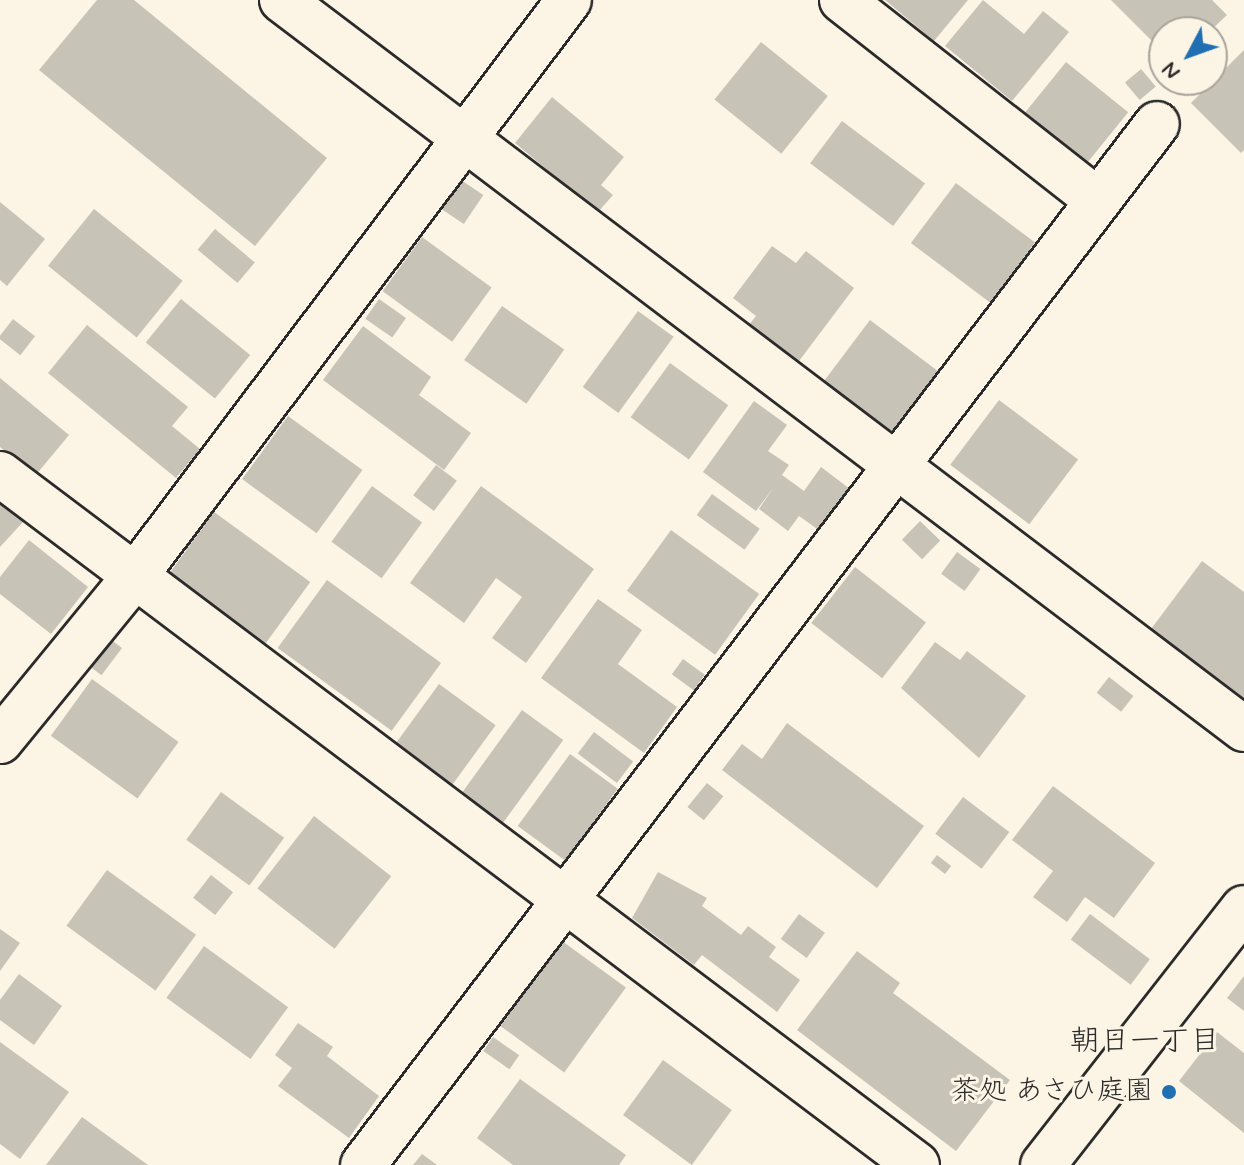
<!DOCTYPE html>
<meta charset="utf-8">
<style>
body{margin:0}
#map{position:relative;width:1244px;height:1165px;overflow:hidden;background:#fcf5e5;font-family:Mynerve,"Klee One",sans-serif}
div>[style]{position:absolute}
.building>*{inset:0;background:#c8c3b7;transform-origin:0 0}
.roads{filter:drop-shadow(2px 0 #2b2b2b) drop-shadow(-2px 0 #2b2b2b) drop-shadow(0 2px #2b2b2b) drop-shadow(0 -2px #2b2b2b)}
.minor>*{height:44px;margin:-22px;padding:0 22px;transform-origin:22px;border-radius:22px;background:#fcf5e5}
.dots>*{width:22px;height:22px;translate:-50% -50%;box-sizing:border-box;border:4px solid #fcf5e5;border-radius:50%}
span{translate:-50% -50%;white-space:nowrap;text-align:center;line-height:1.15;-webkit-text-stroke:6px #fcf5e5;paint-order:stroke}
.poi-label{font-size:28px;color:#2b2b2b}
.right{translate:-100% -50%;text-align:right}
.neighbourhood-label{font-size:30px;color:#2b2b2b}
.north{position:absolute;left:1148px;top:16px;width:80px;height:80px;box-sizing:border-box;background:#fcf5e5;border:2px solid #a8a49b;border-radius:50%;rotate:229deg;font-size:22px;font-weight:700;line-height:32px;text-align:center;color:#2b2b2b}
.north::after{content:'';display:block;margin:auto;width:28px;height:36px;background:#1f6fb2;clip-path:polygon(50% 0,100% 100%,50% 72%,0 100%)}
</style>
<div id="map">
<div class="building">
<i style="clip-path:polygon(97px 0,134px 0,327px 158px,255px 246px,39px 70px)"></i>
<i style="clip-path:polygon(885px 0,968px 0,934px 41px)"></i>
<i style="clip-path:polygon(983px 0,1024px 34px,1043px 11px,1069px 32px,1012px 101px,945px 46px)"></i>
<i style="clip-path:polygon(1111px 0,1212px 0,1227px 15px,1209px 32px,1164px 32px,1164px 53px)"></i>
<i style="left:761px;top:42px;width:86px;height:74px;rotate:39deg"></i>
<i style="clip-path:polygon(1244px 50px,1244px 150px,1241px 153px,1191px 103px)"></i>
<i style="left:1066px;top:62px;width:80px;height:65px;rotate:39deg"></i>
<i style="left:1141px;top:69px;width:23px;height:21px;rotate:50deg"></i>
<i style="clip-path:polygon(552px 97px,624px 157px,601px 185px,613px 195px,598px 212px,515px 143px)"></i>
<i style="left:842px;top:121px;width:104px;height:53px;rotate:37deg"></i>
<i style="left:461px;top:180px;width:27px;height:35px;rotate:34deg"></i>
<i style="left:956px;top:183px;width:99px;height:75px;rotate:37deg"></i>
<i style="clip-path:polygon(0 202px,45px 239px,7px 286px,0 280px)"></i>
<i style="left:94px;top:209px;width:114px;height:73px;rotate:39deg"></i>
<i style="left:215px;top:229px;width:52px;height:27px;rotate:40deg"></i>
<i style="left:422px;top:237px;width:86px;height:67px;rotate:36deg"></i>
<i style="clip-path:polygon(772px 246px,796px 263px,806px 251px,854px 288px,799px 361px,749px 325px,756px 316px,733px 298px)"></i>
<i style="left:181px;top:299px;width:89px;height:56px;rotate:39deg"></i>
<i style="left:379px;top:299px;width:33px;height:24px;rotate:35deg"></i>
<i style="left:502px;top:306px;width:76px;height:66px;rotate:35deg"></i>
<i style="left:638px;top:311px;width:44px;height:94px;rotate:36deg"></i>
<i style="left:13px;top:319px;width:28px;height:24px;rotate:38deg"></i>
<i style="left:870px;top:320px;width:92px;height:77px;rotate:37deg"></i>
<i style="clip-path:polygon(87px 325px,188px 407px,172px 426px,200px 449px,176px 478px,48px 373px)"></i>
<i style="clip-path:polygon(363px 326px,431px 377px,419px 395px,471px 433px,444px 470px,323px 380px)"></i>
<i style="left:670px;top:363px;width:72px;height:67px;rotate:36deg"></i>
<i style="clip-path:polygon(0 378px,69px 435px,35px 476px,0 447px)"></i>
<i style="left:999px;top:400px;width:99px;height:81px;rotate:37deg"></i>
<i style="clip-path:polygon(754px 401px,787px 425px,768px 451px,789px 465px,782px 475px,804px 491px,821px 467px,850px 489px,820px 531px,799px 516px,788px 531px,759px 509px,774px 487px,756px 511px,703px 472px)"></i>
<i style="left:288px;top:416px;width:92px;height:78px;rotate:36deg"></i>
<i style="left:436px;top:465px;width:26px;height:38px;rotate:37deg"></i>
<i style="left:372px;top:486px;width:62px;height:69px;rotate:36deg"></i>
<i style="clip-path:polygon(481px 486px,594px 569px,526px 663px,492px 638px,522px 597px,496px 578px,464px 623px,410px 583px)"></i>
<i style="left:712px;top:494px;width:59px;height:26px;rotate:36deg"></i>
<i style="clip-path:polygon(0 501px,23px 522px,0 547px)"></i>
<i style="left:214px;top:512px;width:119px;height:77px;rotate:36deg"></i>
<i style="left:920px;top:521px;width:28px;height:26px;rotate:44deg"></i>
<i style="left:671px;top:530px;width:109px;height:75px;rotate:36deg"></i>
<i style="clip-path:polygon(29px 540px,88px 587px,51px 634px,0 594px,0 577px)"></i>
<i style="left:957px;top:552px;width:29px;height:27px;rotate:36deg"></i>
<i style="clip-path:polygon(1202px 561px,1244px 592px,1244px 698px,1151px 629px)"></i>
<i style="left:855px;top:567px;width:90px;height:71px;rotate:38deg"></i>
<i style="left:327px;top:580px;width:141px;height:84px;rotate:36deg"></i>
<i style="clip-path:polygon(598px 599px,642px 630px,618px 664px,677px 707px,644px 753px,541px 678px)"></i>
<i style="left:106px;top:636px;width:20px;height:34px;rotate:37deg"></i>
<i style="clip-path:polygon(935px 642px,960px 660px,967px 651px,1026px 696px,979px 758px,901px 688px)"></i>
<i style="left:683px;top:659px;width:27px;height:19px;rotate:36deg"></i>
<i style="left:1109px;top:677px;width:31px;height:20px;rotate:38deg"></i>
<i style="left:92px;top:679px;width:107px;height:70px;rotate:36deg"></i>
<i style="left:439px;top:684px;width:70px;height:74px;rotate:36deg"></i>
<i style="left:522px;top:710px;width:51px;height:104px;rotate:36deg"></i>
<i style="clip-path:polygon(787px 723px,924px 826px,877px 888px,722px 770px,742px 744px,762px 759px)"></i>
<i style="left:594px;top:732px;width:49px;height:27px;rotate:37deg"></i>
<i style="left:570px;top:754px;width:59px;height:89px;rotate:36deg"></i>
<i style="left:707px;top:783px;width:21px;height:31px;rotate:39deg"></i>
<i style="clip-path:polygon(1053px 786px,1155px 863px,1114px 918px,1085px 897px,1067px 922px,1033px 897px,1053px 871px,1012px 840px)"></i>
<i style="left:221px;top:792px;width:78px;height:59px;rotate:36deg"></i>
<i style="left:963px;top:797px;width:58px;height:46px;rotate:37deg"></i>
<i style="left:314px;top:816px;width:98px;height:92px;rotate:38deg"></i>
<i style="left:937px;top:855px;width:18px;height:10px;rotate:38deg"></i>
<i style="left:107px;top:870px;width:110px;height:69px;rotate:36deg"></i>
<i style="clip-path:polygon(658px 872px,707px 898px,702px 906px,741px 935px,748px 926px,776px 947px,769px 957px,800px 980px,777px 1012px,702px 955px,694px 965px,632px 918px)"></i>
<i style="left:211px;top:875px;width:28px;height:29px;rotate:38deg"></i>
<i style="left:799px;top:914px;width:32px;height:31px;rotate:36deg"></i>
<i style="left:1090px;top:914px;width:75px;height:32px;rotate:37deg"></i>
<i style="clip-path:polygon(0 929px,20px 943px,0 971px)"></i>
<i style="left:562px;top:941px;width:79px;height:105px;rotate:36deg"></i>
<i style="left:204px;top:946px;width:104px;height:64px;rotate:36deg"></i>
<i style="clip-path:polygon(857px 951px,900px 983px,893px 993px,1010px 1080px,956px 1151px,797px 1030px)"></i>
<i style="clip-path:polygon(19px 974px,62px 1006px,34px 1045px,0 1020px,0 1000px)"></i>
<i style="clip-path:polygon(1244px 976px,1244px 1011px,1227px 998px)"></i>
<i style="clip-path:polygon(298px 1023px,333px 1047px,327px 1056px,379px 1096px,349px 1138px,278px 1086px,292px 1068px,275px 1055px)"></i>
<i style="clip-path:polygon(1217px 1032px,1244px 1053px,1244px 1133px,1179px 1081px)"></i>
<i style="left:493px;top:1037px;width:32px;height:17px;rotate:35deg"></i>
<i style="clip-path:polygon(0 1042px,69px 1092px,20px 1159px,0 1144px)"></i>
<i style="left:663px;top:1060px;width:85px;height:68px;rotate:36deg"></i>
<i style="clip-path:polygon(520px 1079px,626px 1155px,619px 1165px,513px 1165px,477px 1138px)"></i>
<i style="clip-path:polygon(82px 1117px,148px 1165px,46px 1165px)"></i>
<i style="clip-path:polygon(422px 1154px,437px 1165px,413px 1165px)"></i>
</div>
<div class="roads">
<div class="minor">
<i style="left:282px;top:0;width:1207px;rotate:37.15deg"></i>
<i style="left:842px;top:0;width:325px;rotate:38.1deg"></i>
<i style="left:0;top:474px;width:1148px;rotate:37deg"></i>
<i style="left:0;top:741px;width:213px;rotate:-50.7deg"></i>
<i style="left:135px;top:576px;width:721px;rotate:-53deg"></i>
<i style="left:363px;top:1165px;width:1309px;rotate:-52.67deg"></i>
<i style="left:1043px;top:1165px;width:326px;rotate:-52deg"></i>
</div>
</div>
<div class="dots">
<i style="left:1169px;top:1092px;background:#1f6fb2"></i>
</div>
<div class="poi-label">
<span class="right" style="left:1153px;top:1092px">茶処 あさひ庭園</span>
</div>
<div class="neighbourhood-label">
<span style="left:1145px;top:1042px">朝日一丁目</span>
</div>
<div class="north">N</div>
</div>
